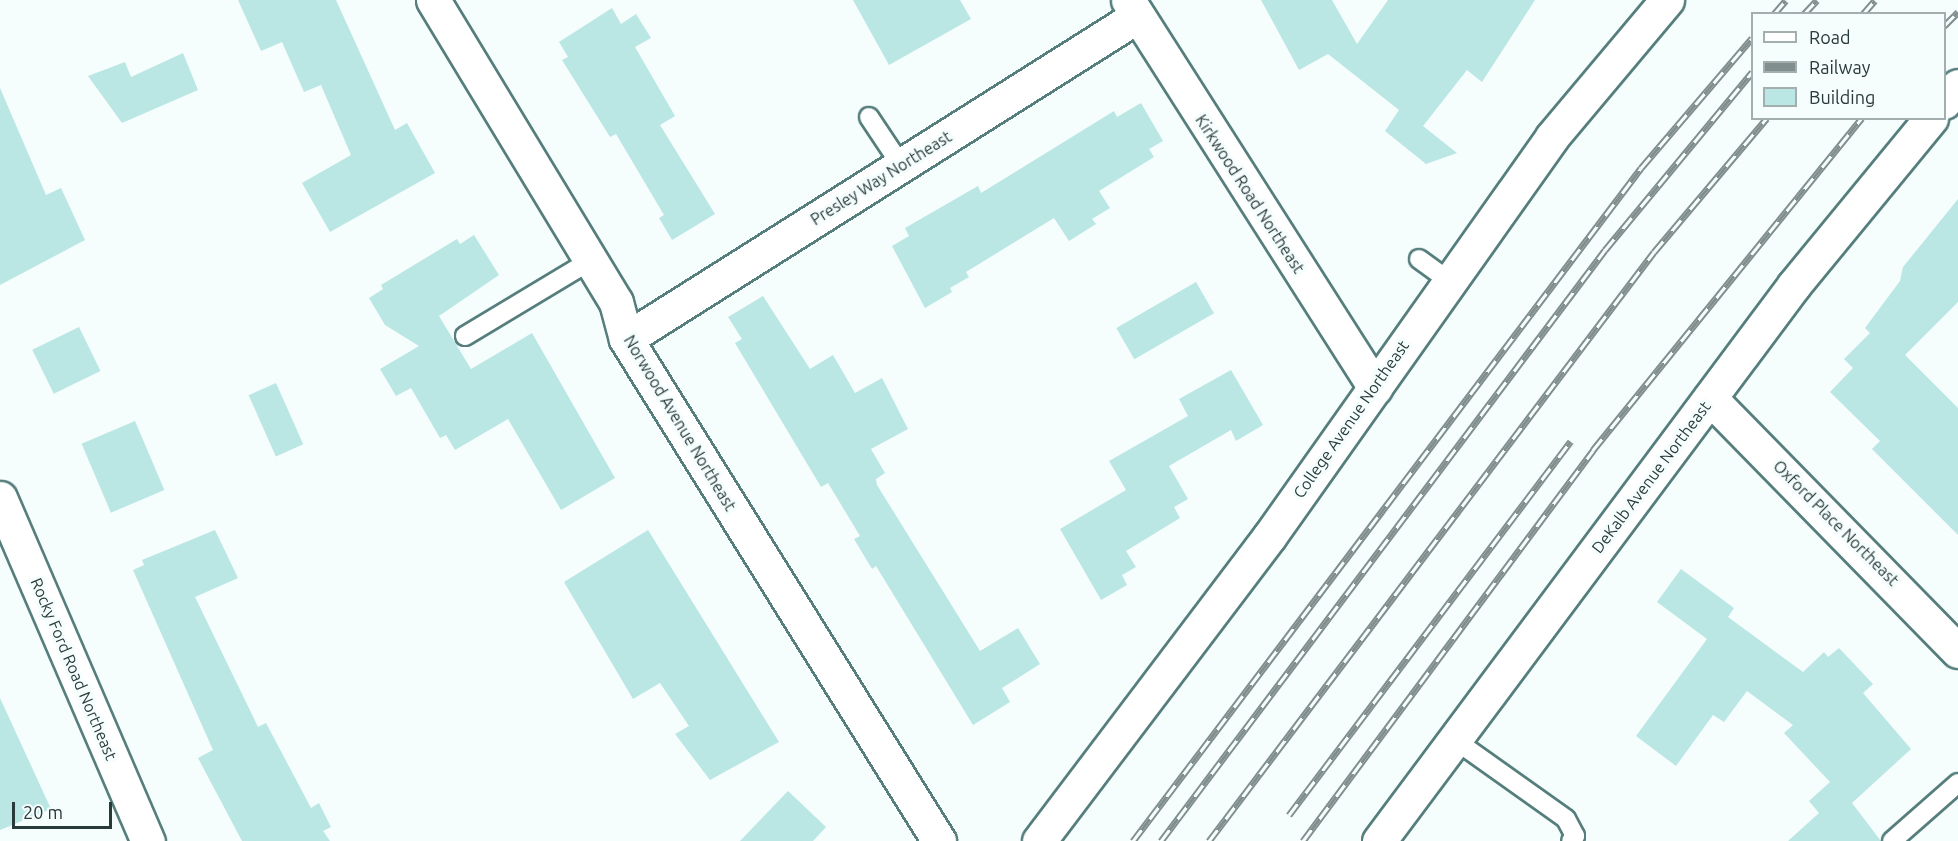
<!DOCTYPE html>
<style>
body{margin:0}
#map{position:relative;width:1958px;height:841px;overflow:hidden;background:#f5fdfd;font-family:Ubuntu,sans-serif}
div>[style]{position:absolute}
.building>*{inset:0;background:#bae7e4;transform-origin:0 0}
.roads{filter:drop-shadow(2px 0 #557e7c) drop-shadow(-2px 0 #557e7c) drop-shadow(0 2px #557e7c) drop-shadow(0 -2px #557e7c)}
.lane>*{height:18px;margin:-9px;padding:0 9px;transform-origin:9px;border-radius:9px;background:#fff}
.street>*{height:33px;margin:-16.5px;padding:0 16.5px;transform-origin:16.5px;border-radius:16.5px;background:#fff}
.secondary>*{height:33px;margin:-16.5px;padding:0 16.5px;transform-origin:16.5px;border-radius:16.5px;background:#fff}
.rail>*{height:7px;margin-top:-3.5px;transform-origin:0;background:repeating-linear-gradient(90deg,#f5fdfd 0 14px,#808e8d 0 28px);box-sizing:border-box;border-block:2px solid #808e8d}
span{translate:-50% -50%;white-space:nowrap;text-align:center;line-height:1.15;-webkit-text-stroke:6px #f5fdfd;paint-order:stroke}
.street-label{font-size:16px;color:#283a39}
.legend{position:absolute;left:1751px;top:12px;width:195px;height:108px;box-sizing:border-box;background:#f5fdfd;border:2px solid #a3afaf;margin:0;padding:8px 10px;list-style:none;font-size:18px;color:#283a39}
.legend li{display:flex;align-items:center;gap:12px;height:30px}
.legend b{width:30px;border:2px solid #a3afaf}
.scale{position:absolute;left:12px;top:802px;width:100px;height:27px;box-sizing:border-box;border:3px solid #283a39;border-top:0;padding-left:8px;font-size:18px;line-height:21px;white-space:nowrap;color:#283a39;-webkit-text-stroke:4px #f5fdfd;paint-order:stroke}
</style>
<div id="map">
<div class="building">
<i style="clip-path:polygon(238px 0,336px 0,395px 130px,407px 123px,435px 173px,330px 232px,302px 183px,351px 155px,321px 85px,304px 92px,282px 42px,261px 51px)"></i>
<i style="clip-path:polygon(853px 0,960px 0,971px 19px,889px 65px)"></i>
<i style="clip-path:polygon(1261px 0,1332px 0,1357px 44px,1388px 0,1535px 0,1482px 82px,1467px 70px,1423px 126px,1457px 153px,1426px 164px,1385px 131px,1399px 110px,1328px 54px,1299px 70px)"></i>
<i style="clip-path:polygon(612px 8px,621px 24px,636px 14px,651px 38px,635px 47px,675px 116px,660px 125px,715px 214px,672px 240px,659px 218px,664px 215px,616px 134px,610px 137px,562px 60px,568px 57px,559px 42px)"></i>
<i style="clip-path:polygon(183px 53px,198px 90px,122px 123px,88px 76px,125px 62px,131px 77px)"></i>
<i style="clip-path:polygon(0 88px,46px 195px,61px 188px,85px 240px,0 285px)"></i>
<i style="clip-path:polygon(1141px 103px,1163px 141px,1149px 149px,1154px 157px,1099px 191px,1110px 208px,1092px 219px,1096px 224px,1069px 241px,1054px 218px,966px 272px,969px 277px,950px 288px,952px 292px,925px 308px,892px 246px,909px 236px,905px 228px,978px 186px,981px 193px,1114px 111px,1117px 117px)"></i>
<i style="clip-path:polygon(1958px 199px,1958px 302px,1905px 355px,1958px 408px,1958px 535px,1872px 449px,1880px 441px,1830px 392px,1853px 368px,1844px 359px,1870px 333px,1865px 328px,1900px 281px,1903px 267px)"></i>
<i style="clip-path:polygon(474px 235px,499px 275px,439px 316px,471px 369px,532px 333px,615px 478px,561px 510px,508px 419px,455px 450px,446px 435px,440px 438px,411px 388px,396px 396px,380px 369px,419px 346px,385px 325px,369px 298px,383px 289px,381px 285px,457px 239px,460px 244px)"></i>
<i style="left:1196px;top:282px;width:36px;height:92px;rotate:60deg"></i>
<i style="clip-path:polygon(763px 296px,810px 369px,833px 355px,855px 393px,882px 378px,908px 429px,871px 449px,885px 473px,876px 479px,877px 485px,980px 651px,1018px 628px,1040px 664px,1002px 688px,1010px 702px,973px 725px,876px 566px,872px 569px,854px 539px,860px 536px,828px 483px,821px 487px,735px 343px,742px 339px,728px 317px)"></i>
<i style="left:79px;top:327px;width:49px;height:52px;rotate:64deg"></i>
<i style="clip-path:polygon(1231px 370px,1263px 425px,1236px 441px,1231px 430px,1169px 466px,1188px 499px,1174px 507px,1180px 518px,1126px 551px,1136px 567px,1122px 575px,1127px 585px,1101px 600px,1060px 529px,1126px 490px,1109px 461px,1188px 416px,1179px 399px)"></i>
<i style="left:276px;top:383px;width:67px;height:30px;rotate:66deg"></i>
<i style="left:135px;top:421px;width:75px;height:58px;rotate:67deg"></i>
<i style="clip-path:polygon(215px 530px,238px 578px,195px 597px,258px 727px,266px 723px,311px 808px,319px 803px,331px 827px,323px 831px,330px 841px,242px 841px,198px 758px,213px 750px,133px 570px,144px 565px,142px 560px)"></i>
<i style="clip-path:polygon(648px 530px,779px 742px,710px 780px,675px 734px,689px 726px,660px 683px,633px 699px,564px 582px)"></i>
<i style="clip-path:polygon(1681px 569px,1734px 608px,1728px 617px,1803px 672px,1824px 652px,1828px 657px,1839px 648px,1873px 684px,1863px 693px,1911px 749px,1852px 803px,1881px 841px,1788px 841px,1819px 813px,1809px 801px,1830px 782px,1784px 733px,1793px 725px,1747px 691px,1724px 722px,1713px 715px,1676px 766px,1636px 736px,1707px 639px,1657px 602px)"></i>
<i style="clip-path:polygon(0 698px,51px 809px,0 830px)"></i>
<i style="clip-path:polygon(788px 791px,826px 827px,813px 841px,740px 841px)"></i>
</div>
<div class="roads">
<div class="lane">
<i style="left:869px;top:117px;width:58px;rotate:56.3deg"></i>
<i style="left:1419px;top:259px;width:34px;rotate:36deg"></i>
<i style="left:465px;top:336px;width:146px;rotate:-31deg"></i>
<i style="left:1455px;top:740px;width:136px;rotate:35.4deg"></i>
<i style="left:1566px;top:819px;width:19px;rotate:62deg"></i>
<i style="left:1575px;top:836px;width:6px;rotate:129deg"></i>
<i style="left:1892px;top:841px;width:88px;rotate:-41.3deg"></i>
</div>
<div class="street">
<i style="left:433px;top:0;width:353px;rotate:58.8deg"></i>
<i style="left:616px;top:302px;width:38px;rotate:75deg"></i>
<i style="left:626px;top:339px;width:592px;rotate:58.06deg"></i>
<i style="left:1128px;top:0;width:460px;rotate:57.5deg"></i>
<i style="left:626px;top:339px;width:603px;rotate:-32.27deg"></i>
<i style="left:1710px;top:398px;width:354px;rotate:45.6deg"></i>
</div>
<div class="secondary">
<i style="left:1944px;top:102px;width:21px;rotate:-49deg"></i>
<i style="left:0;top:498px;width:374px;rotate:66.7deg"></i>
<i style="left:1039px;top:841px;width:381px;rotate:-52.9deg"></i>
<i style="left:1269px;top:537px;width:490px;rotate:-54.7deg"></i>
<i style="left:1552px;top:137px;width:179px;rotate:-50deg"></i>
<i style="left:1379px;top:841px;width:694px;rotate:-53.26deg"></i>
<i style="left:1794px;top:285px;width:216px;rotate:-50.6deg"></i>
</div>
</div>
<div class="rail">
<i style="left:1774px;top:14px;width:18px;rotate:-49deg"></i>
<i style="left:1804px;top:14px;width:19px;rotate:-47deg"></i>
<i style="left:1863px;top:14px;width:18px;rotate:-49deg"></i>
<i style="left:1944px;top:26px;width:20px;rotate:-45deg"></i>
<i style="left:1289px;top:815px;width:468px;rotate:-53deg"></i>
<i style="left:1133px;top:841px;width:843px;rotate:-52.95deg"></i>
<i style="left:1641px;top:168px;width:171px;rotate:-49.5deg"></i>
<i style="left:1161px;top:841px;width:739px;rotate:-53.08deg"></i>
<i style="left:1605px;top:250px;width:231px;rotate:-50.4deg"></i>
<i style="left:1209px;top:841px;width:738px;rotate:-52.93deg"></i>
<i style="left:1654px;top:252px;width:175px;rotate:-49.9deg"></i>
<i style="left:1303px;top:841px;width:487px;rotate:-53.4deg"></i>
<i style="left:1593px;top:450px;width:427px;rotate:-51deg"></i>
</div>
<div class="street-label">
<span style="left:881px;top:178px;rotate:-32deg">Presley Way Northeast</span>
<span style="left:1250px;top:194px;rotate:57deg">Kirkwood Road Northeast</span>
<span style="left:1351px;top:419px;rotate:-55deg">College Avenue Northeast</span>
<span style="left:680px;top:423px;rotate:59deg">Norwood Avenue Northeast</span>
<span style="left:1651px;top:477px;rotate:-53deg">DeKalb Avenue Northeast</span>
<span style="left:1836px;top:523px;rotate:45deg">Oxford Place Northeast</span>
<span style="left:74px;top:669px;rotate:67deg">Rocky Ford Road Northeast</span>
</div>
<ul class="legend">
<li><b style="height:8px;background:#fff"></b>Road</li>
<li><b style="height:8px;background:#808e8d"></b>Railway</li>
<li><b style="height:16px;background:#bae7e4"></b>Building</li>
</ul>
<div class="scale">20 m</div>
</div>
